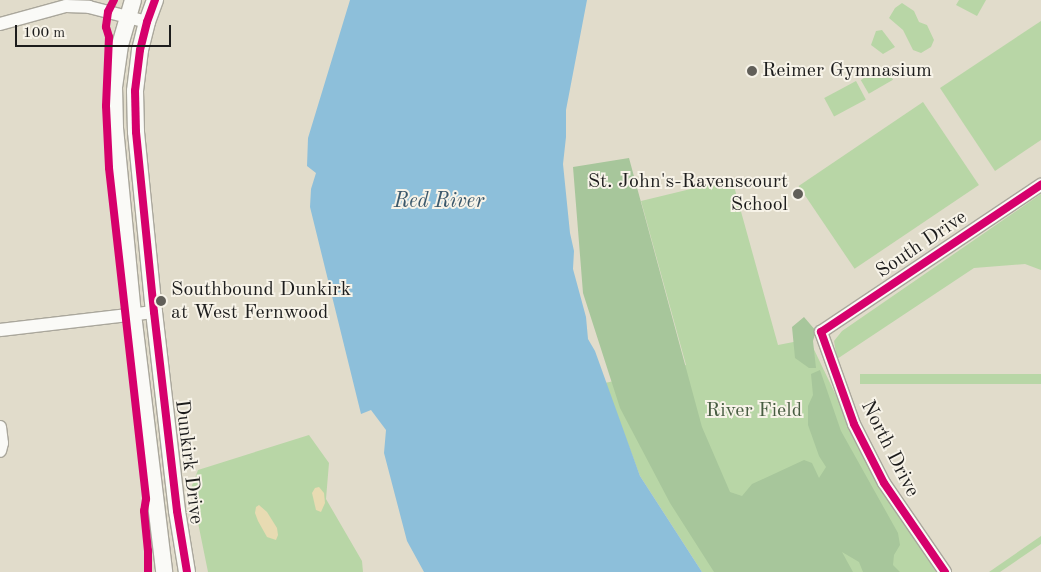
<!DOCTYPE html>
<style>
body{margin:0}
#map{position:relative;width:1041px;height:572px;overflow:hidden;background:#e1dccb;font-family:"Old Standard TT",serif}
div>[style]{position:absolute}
.green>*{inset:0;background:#b8d6a6;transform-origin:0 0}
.forest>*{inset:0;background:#a7c69b}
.sand>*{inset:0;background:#e8dbb2}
.water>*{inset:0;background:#8dbfda}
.roads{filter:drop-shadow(1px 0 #aaa79c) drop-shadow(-1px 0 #aaa79c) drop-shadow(0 1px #aaa79c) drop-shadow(0 -1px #aaa79c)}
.minor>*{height:12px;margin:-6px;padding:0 6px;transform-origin:6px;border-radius:6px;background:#fafaf7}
.major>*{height:16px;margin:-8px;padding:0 8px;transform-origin:8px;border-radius:8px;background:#fafaf7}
.cycleway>*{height:8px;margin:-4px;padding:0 4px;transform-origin:4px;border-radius:4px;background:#d6006c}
.dots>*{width:14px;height:14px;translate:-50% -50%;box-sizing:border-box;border:2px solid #f7f3e8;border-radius:50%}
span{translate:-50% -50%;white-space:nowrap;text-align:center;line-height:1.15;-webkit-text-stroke:4px #f7f3e8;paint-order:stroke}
.poi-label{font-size:20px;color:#1c1c1c}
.left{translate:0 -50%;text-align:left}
.right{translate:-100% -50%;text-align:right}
.street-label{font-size:20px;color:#1c1c1c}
.park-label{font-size:20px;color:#475c41}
.water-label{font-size:21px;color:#3b586b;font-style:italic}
.scale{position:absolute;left:15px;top:25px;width:156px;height:22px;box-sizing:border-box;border:2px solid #1c1c1c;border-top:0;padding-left:6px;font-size:15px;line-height:18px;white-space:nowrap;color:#1c1c1c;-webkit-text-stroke:4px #f7f3e8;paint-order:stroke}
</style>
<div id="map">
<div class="green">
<i style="clip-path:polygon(959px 0,986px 0,977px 16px,956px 5px)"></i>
<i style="clip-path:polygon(902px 3px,914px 11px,919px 22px,927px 25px,934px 40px,931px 47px,921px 53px,913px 50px,903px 30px,889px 18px,895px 8px)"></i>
<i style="clip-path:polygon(1041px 21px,1041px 140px,995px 171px,940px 88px)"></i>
<i style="clip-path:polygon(882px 30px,895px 47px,883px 54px,871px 45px,876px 31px)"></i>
<i style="left:885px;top:66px;width:16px;height:28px;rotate:60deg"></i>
<i style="left:856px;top:81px;width:21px;height:36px;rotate:62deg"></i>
<i style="left:923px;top:102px;width:100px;height:150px;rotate:56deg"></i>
<i style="clip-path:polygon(732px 179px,778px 345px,809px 339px,876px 479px,936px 572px,702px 572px,640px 476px,605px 383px,686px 365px,641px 201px)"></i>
<i style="clip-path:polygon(1041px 194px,1041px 270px,1025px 264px,974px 268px,837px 359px,834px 341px,842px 331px)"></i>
<i style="left:1041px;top:374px;width:10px;height:181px;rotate:90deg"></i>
<i style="clip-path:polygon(309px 435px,329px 463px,326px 499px,362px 561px,363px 572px,208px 572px,191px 488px,198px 470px)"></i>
<i style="clip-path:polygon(1041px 536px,1041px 544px,1000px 572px,989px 572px)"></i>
</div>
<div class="forest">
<i style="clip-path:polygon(629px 158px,702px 427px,730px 492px,742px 496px,752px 484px,804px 460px,812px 463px,819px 478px,826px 467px,819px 456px,808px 425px,808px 406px,813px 395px,811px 374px,820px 370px,841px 431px,898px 533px,900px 545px,894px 555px,893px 565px,900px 572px,863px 572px,859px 562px,842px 552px,853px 572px,714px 572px,670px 503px,620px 408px,583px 293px,573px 167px)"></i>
<i style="clip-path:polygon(804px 317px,816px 331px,813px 341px,816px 368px,809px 368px,795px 358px,792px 327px)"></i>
</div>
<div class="sand">
<i style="clip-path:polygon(319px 487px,324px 493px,325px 503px,321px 512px,316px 510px,312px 493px,315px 488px)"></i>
<i style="clip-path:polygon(259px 505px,267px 512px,277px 528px,278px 535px,276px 540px,267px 537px,258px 521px,255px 513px,256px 507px)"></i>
</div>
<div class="water">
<i style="clip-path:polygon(350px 0,587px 0,566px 110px,566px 137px,563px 164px,570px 233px,574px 251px,573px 269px,586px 317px,588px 339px,595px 351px,640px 476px,702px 572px,424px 572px,407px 541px,384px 453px,386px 430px,371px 410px,361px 414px,310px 207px,311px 189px,316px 173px,307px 166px,308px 138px)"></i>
</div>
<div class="roads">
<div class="minor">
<i style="left:0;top:24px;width:68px;rotate:-15.3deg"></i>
<i style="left:66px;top:6px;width:23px;rotate:2deg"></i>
<i style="left:89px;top:7px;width:60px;rotate:14.5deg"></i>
<i style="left:0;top:330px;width:155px;rotate:-6.7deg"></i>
<i style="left:0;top:427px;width:16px;rotate:83deg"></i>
<i style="left:2px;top:443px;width:8px;rotate:104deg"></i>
<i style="left:945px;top:572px;width:108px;rotate:-124.4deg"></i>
<i style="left:884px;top:483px;width:66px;rotate:-117deg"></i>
<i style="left:854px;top:424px;width:98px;rotate:-109.7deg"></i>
<i style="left:821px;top:332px;width:265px;rotate:-33.8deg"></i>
</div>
<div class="major">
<i style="left:133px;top:0;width:47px;rotate:106.1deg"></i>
<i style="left:120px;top:45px;width:42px;rotate:98.1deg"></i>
<i style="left:114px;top:87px;width:41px;rotate:88.6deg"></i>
<i style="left:115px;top:128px;width:187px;rotate:84.5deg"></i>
<i style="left:133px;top:314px;width:260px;rotate:83.1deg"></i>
<i style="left:155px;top:0;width:23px;rotate:110deg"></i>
<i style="left:147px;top:22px;width:29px;rotate:104deg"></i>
<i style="left:140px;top:50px;width:41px;rotate:97deg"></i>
<i style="left:135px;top:91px;width:41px;rotate:88.6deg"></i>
<i style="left:136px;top:132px;width:181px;rotate:84.3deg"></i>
<i style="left:154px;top:312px;width:200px;rotate:83.4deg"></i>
<i style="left:177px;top:511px;width:62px;rotate:80.7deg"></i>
</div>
</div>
<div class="cycleway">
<i style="left:114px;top:0;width:13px;rotate:117deg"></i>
<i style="left:108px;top:12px;width:15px;rotate:98deg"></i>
<i style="left:106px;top:27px;width:10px;rotate:73deg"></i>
<i style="left:109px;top:37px;width:69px;rotate:92.5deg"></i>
<i style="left:106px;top:106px;width:62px;rotate:87.2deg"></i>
<i style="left:109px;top:168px;width:333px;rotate:83.6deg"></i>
<i style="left:146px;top:499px;width:12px;rotate:99deg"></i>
<i style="left:144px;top:511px;width:40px;rotate:84.3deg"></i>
<i style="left:148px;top:551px;width:21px;rotate:90deg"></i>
<i style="left:155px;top:0;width:23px;rotate:110deg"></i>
<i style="left:147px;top:22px;width:29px;rotate:104deg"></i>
<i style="left:140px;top:50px;width:41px;rotate:97deg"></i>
<i style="left:135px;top:91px;width:41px;rotate:88.6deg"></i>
<i style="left:136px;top:132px;width:181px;rotate:84.3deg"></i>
<i style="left:154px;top:312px;width:200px;rotate:83.4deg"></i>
<i style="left:177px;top:511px;width:62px;rotate:80.7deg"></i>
<i style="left:945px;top:572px;width:108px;rotate:-124.4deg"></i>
<i style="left:884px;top:483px;width:66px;rotate:-117deg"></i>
<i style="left:854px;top:424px;width:98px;rotate:-109.7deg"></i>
<i style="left:821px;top:332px;width:265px;rotate:-33.8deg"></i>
</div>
<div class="dots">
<i style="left:752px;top:71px;background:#615f59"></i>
<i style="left:798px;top:194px;background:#615f59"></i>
<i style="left:161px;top:301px;background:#615f59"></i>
</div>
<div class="poi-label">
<span class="left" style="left:762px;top:71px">Reimer Gymnasium</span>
<span class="right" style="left:788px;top:194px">St. John's-Ravenscourt<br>School</span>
<span class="left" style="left:171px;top:302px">Southbound Dunkirk<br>at West Fernwood</span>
</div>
<div class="street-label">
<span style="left:922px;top:245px;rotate:-34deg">South Drive</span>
<span style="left:889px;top:449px;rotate:63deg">North Drive</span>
<span style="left:188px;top:462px;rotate:83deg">Dunkirk Drive</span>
</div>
<div class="park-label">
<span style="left:754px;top:411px">River Field</span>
</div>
<div class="water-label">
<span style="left:439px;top:202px">Red River</span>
</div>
<div class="scale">100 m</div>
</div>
